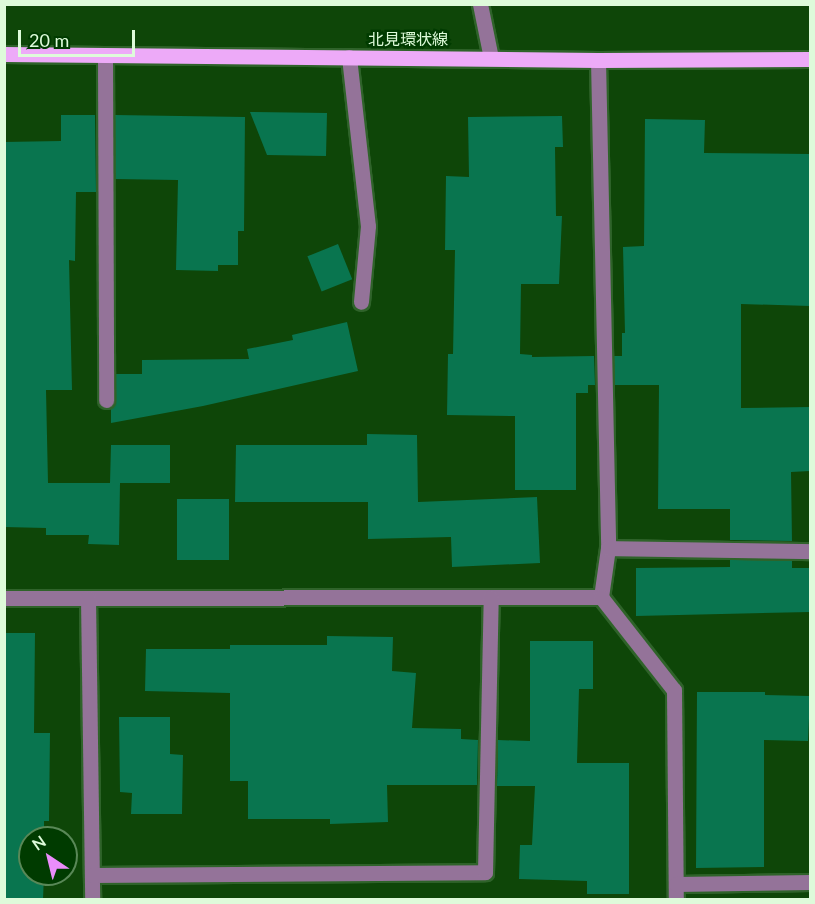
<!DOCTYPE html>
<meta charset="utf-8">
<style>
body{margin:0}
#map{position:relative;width:815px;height:904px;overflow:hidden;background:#0e4608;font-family:Lato,"Noto Sans JP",sans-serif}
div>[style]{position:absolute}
.building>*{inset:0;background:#09754f;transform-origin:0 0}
.roads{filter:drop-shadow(2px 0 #2f632a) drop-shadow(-2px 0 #2f632a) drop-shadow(0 2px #2f632a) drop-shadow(0 -2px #2f632a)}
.minor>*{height:15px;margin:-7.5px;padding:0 7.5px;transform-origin:7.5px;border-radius:7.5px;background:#947399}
.major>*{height:15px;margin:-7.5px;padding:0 7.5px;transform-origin:7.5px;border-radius:7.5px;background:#edaaf8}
span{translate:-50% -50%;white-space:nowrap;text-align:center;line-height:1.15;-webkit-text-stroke:5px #003b00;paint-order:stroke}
.street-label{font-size:16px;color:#defbda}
.frame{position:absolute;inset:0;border:6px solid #defbda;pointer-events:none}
.north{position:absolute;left:18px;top:826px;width:60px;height:60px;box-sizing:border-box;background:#003b00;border:2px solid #598857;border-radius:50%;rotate:325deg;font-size:16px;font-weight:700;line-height:24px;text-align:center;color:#defbda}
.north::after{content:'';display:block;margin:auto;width:21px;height:27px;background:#eb8dfb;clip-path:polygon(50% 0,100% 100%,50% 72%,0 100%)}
.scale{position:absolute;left:18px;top:30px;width:117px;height:27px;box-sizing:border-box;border:3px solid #defbda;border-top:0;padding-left:8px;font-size:18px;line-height:21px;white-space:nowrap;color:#defbda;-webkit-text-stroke:4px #003b00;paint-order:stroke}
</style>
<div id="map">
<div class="building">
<i style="clip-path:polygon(250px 112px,327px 113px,326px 156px,267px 155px)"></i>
<i style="clip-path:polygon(61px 115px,95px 115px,96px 192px,76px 192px,75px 261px,69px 260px,72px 390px,46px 390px,48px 483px,110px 483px,111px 445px,170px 445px,170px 483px,120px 483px,119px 545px,88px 544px,89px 535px,46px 535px,46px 528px,4px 527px,4px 142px,61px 141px)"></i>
<i style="clip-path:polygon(115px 115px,245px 117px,244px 231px,238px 231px,238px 265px,218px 265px,218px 271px,176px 270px,178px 180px,115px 179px)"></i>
<i style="clip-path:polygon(562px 116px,563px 147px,555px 147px,556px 216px,562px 216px,559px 284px,521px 284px,520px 354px,532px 355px,532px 357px,594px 356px,595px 385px,588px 385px,588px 393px,576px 393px,576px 490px,515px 490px,515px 416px,447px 415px,448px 354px,453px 354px,455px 250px,445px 250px,446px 176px,469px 177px,468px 117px)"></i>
<i style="clip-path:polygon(645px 119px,705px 120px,704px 153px,810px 154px,810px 306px,741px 304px,741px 408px,810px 407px,810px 471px,791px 472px,792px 541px,730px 540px,730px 509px,658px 509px,659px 385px,614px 385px,614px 356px,622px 356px,622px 333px,625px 333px,623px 247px,644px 246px)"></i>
<i style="left:338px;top:244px;width:38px;height:33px;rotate:68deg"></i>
<i style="clip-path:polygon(347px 322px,358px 371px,203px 406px,111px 423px,111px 408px,116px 400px,116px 374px,142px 374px,142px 360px,249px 359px,247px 349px,293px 340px,292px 335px)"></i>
<i style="clip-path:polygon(367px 434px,417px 435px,418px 502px,537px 497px,540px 563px,452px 567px,451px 537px,368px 539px,368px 502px,235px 502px,236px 445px,367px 445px)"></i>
<i style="left:177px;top:499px;width:52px;height:61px"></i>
<i style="clip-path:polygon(730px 560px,792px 560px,792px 568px,810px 568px,810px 612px,636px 616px,636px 568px,730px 567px)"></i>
<i style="clip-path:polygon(4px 633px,35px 633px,34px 733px,50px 733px,49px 821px,44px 821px,44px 838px,30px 838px,30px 874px,44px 874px,43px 900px,4px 900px)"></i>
<i style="clip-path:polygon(327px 636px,393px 637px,392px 671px,416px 673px,412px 728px,461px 729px,461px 739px,478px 740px,477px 785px,387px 785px,388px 822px,330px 824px,330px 819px,248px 819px,248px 781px,230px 781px,230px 693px,145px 691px,146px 649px,230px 649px,230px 645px,327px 645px)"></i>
<i style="clip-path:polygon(530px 641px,593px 641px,593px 689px,579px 689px,577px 763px,629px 763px,629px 894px,587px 894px,587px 881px,519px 879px,520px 845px,532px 845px,535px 786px,497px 786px,498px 740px,530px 741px)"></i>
<i style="clip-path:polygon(697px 692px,765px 692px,765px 695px,810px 696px,808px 741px,764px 740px,764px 867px,696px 868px)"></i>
<i style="clip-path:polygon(119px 717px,170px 717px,170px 754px,183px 755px,182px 814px,131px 814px,132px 793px,120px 792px)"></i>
</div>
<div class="roads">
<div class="minor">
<i style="left:480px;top:4px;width:55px;rotate:78.5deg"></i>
<i style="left:105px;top:55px;width:345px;rotate:89.8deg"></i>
<i style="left:349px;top:57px;width:170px;rotate:83.6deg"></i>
<i style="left:368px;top:226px;width:76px;rotate:95.3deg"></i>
<i style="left:598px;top:60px;width:488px;rotate:88.8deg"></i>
<i style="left:608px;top:548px;width:49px;rotate:98.1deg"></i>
<i style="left:608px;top:548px;width:202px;rotate:0.9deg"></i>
<i style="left:4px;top:598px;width:597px;rotate:-0.1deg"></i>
<i style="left:601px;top:597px;width:118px;rotate:51.9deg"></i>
<i style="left:674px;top:690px;width:210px;rotate:89.5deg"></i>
<i style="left:88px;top:598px;width:302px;rotate:89.2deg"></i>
<i style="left:92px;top:875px;width:393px;rotate:-0.4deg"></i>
<i style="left:485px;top:872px;width:275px;rotate:-88.8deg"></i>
<i style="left:676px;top:884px;width:134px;rotate:-0.9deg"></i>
</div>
<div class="major">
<i style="left:4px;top:54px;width:594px;rotate:0.58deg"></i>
<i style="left:598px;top:60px;width:212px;rotate:-0.3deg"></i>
</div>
</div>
<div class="street-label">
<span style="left:408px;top:39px">北見環状線</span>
</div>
<div class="frame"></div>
<div class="north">N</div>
<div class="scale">20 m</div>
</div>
